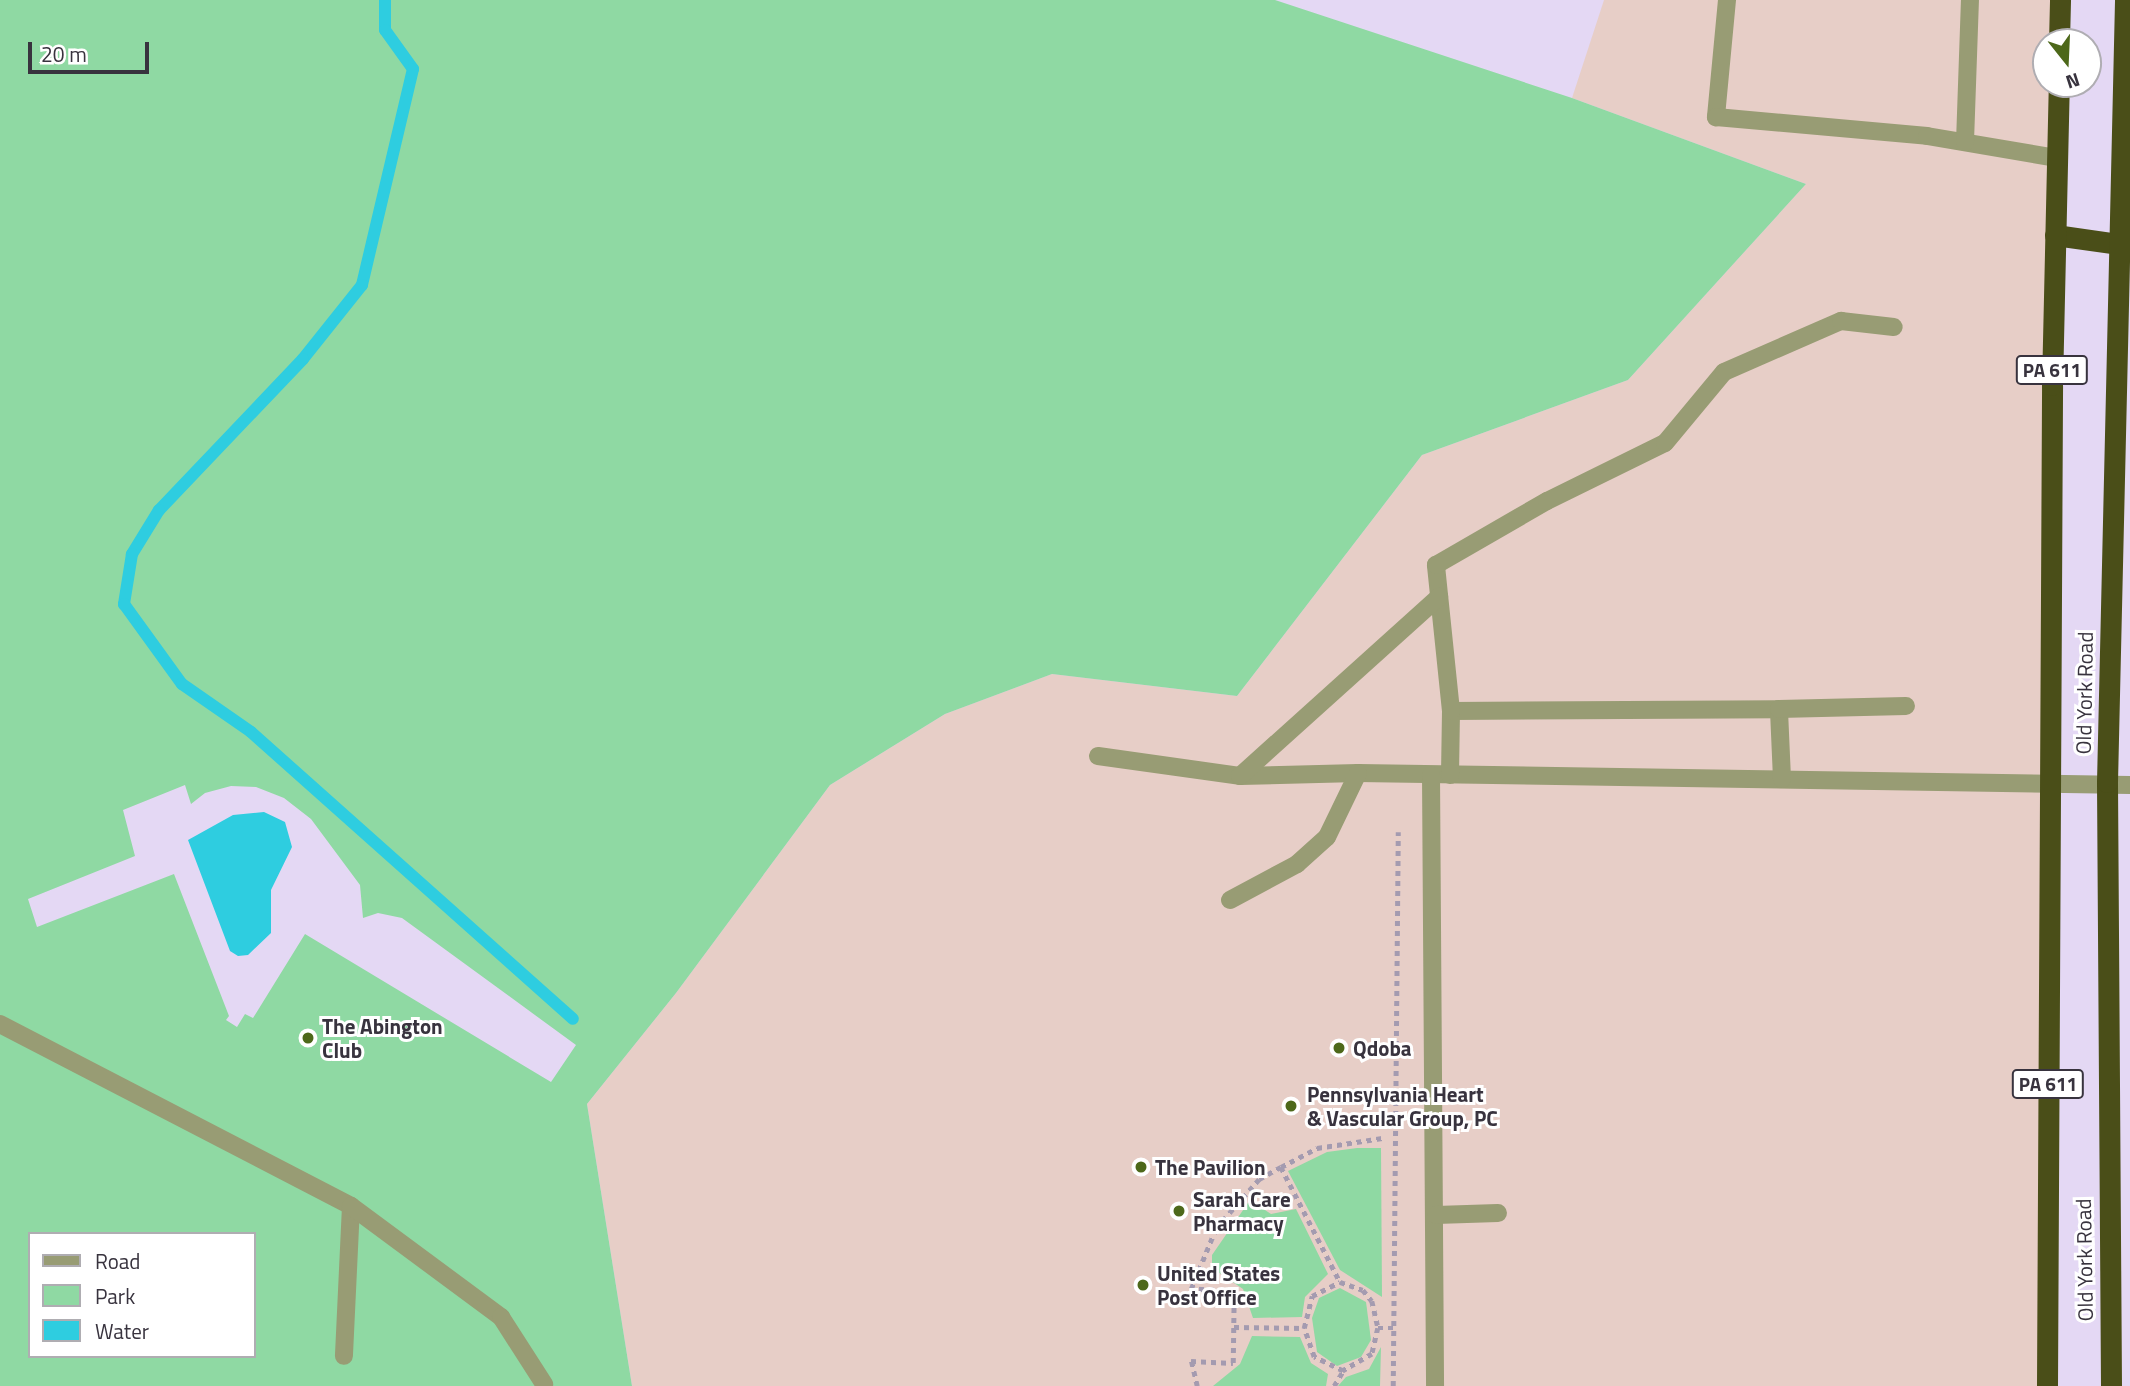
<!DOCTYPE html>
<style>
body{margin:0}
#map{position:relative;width:2130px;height:1386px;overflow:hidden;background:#e4d8f4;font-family:"Titillium Web",sans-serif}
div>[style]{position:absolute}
.commercial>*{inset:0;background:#e7cec7}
.green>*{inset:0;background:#8fd9a3}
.water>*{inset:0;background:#2ecde0}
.stream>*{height:12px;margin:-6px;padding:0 6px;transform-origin:6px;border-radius:6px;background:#2ecde0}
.path>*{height:4.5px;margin-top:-2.25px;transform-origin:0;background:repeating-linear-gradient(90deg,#a49bb0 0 5px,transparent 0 10px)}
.minor>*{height:18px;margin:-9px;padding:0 9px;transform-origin:9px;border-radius:9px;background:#989c74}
.highway>*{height:21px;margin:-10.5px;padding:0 10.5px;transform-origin:10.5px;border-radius:10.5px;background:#4a4e18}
.dots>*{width:19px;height:19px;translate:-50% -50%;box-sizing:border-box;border:4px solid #fff;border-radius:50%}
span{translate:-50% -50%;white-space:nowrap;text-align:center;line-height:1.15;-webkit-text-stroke:6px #fff;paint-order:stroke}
.shield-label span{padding:2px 5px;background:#fff;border:2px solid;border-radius:5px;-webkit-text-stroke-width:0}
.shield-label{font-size:19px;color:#38333e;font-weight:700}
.street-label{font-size:21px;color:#38333e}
.poi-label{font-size:21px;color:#38333e;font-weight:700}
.left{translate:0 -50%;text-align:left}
.legend{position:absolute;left:28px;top:1232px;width:228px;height:126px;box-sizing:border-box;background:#fff;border:2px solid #afadb2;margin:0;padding:9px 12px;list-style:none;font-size:21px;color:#38333e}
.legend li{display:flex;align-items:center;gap:14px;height:35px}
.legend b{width:35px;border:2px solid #afadb2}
.north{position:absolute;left:2032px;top:28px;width:70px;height:70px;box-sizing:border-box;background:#fff;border:2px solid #afadb2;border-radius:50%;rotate:162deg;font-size:19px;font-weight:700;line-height:28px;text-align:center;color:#38333e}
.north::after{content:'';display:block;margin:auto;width:24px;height:32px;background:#4d681a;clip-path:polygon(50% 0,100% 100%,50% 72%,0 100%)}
.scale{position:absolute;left:28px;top:42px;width:121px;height:32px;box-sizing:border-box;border:4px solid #38333e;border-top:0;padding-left:9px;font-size:21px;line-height:24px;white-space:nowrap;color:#38333e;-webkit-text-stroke:5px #fff;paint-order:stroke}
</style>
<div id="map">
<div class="commercial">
<i style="clip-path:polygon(1604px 0,2061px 0,2060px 42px,2046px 42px,2046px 84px,2059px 84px,2042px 1386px,632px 1386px,587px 1104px,676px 993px,830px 785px,945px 714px,1052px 674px,1237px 696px,1422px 455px,1628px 380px,1806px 184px,1572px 98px)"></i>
</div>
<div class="green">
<i style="clip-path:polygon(evenodd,0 0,1275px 0,1572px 98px,1806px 184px,1628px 380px,1422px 455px,1237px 696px,1052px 674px,945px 714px,830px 785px,676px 993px,587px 1104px,632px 1386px,0 1386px,0 0,185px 785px,191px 804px,205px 793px,231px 786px,256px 787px,284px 798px,311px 819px,360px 885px,363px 918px,378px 913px,402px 918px,576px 1045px,551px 1082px,305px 934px,253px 1018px,245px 1014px,237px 1027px,226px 1020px,229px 1016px,174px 874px,37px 927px,28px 899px,135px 856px,123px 810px,185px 785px,0 0,30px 1234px,254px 1234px,254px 1356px,30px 1356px,30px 1234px)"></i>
<i style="clip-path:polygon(1357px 1148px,1381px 1148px,1382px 1297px,1340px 1270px,1288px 1171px,1327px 1152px)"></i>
<i style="clip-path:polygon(1250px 1200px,1271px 1214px,1296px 1209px,1328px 1274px,1305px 1297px,1302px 1317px,1253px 1318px,1243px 1289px,1212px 1268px,1212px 1255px)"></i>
<i style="clip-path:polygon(1340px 1288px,1366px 1302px,1371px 1340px,1361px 1357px,1337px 1366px,1317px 1352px,1312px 1318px,1319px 1298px)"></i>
<i style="clip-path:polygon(1252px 1336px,1300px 1337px,1311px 1363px,1328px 1374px,1326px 1386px,1213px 1386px,1240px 1364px)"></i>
<i style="clip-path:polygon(1381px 1347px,1380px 1386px,1338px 1386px,1346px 1377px,1369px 1369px)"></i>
</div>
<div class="water">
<i style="clip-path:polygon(264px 812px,285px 822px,292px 847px,271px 890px,271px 933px,248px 955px,238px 956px,230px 951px,188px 840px,233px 815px)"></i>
</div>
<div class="stream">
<i style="left:385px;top:0;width:30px;rotate:90deg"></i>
<i style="left:385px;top:30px;width:48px;rotate:54.3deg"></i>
<i style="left:413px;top:69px;width:222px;rotate:103.3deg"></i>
<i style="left:362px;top:285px;width:95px;rotate:128.6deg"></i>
<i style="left:303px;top:359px;width:209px;rotate:133.6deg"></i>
<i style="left:159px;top:510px;width:52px;rotate:121.5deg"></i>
<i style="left:132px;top:554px;width:51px;rotate:99.1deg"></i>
<i style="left:124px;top:604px;width:99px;rotate:54.1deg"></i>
<i style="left:182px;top:684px;width:84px;rotate:34.8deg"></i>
<i style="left:251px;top:732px;width:431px;rotate:41.7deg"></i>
</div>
<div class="path">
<i style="left:1281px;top:1167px;width:129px;rotate:62.8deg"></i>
<i style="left:1340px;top:1282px;width:24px;rotate:19deg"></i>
<i style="left:1363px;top:1290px;width:14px;rotate:51deg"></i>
<i style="left:1372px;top:1301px;width:28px;rotate:77deg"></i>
<i style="left:1378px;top:1328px;width:27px;rotate:103deg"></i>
<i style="left:1372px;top:1354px;width:34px;rotate:150deg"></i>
<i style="left:1343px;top:1371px;width:32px;rotate:-154deg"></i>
<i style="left:1314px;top:1357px;width:31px;rotate:-109deg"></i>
<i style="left:1304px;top:1328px;width:33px;rotate:-76deg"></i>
<i style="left:1312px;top:1296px;width:31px;rotate:-27deg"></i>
<i style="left:1234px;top:1327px;width:70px;rotate:0.8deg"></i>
<i style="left:1378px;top:1328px;width:15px"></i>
<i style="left:1197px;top:1386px;width:26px;rotate:-103deg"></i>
<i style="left:1191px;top:1361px;width:42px;rotate:2.7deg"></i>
<i style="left:1233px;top:1363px;width:72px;rotate:-89.2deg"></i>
<i style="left:1234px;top:1291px;width:43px;rotate:-177.3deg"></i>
<i style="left:1191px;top:1289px;width:66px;rotate:-67.7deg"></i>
<i style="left:1216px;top:1228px;width:65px;rotate:-48.7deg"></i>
<i style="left:1259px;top:1179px;width:25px;rotate:-29deg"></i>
<i style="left:1281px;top:1167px;width:41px;rotate:-27.8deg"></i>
<i style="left:1317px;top:1148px;width:66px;rotate:-8.7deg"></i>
<i style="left:1334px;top:1386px;width:17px;rotate:-59deg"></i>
<i style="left:1393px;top:1386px;width:554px;rotate:-89.48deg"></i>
</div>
<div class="minor">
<i style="left:1727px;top:0;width:118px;rotate:95.4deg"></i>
<i style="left:1716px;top:117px;width:212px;rotate:5.1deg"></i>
<i style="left:1927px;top:136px;width:132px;rotate:9.6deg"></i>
<i style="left:1965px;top:142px;width:142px;rotate:-88deg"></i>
<i style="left:1451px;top:711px;width:328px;rotate:-0.3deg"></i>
<i style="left:1098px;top:756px;width:143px;rotate:8deg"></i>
<i style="left:1240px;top:776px;width:118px;rotate:-1.5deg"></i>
<i style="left:1358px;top:773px;width:772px;rotate:0.89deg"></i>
<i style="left:1431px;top:775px;width:611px;rotate:89.62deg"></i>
<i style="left:1450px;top:775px;width:64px;rotate:-89.1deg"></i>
<i style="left:1451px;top:711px;width:147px;rotate:-95.9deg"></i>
<i style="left:1436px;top:565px;width:128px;rotate:-30deg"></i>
<i style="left:1547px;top:501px;width:131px;rotate:-26.2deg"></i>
<i style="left:1665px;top:443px;width:92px;rotate:-50.3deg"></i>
<i style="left:1724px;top:372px;width:128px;rotate:-23.6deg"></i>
<i style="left:1841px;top:321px;width:53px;rotate:6.5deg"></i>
<i style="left:1240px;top:776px;width:268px;rotate:-42deg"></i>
<i style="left:1782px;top:779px;width:70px;rotate:-92.5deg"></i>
<i style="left:1779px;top:709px;width:127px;rotate:-1.4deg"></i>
<i style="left:1230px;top:900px;width:76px;rotate:-28.2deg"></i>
<i style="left:1297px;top:864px;width:40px;rotate:-42deg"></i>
<i style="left:1327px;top:837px;width:71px;rotate:-64.2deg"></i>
<i style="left:0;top:1024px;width:395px;rotate:27.4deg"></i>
<i style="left:351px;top:1206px;width:150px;rotate:92.7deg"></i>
<i style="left:351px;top:1206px;width:187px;rotate:36.5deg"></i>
<i style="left:501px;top:1317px;width:80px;rotate:57.3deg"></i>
<i style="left:1436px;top:1215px;width:62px;rotate:-1.8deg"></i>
</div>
<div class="highway">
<i style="left:2059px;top:42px;width:42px;rotate:-88.6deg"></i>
<i style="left:2055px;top:235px;width:65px;rotate:8deg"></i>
<i style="left:2047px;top:1386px;width:1001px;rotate:-89.71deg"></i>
<i style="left:2052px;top:385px;width:301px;rotate:-88.7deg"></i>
<i style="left:2111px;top:1386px;width:604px;rotate:-90.38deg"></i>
<i style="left:2107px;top:782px;width:782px;rotate:-88.68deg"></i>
</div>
<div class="dots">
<i style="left:308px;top:1038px;background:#4d681a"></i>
<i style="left:1339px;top:1048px;background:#4d681a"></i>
<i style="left:1291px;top:1106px;background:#4d681a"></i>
<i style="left:1141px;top:1167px;background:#4d681a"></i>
<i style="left:1179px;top:1211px;background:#4d681a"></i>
<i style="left:1143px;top:1285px;background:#4d681a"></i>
</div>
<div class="shield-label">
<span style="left:2052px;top:370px">PA 611</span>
<span style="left:2048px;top:1084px">PA 611</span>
</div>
<div class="street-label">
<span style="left:2084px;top:693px;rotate:-89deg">Old York Road</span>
<span style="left:2084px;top:1260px;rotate:-91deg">Old York Road</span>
</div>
<div class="poi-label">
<span class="left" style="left:322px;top:1038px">The Abington<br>Club</span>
<span class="left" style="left:1353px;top:1048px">Qdoba</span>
<span class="left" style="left:1307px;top:1106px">Pennsylvania Heart<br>&amp; Vascular Group, PC</span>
<span class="left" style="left:1155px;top:1167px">The Pavilion</span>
<span class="left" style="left:1193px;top:1211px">Sarah Care<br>Pharmacy</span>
<span class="left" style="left:1157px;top:1285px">United States<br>Post Office</span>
</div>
<ul class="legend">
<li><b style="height:9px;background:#989c74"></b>Road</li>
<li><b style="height:19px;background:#8fd9a3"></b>Park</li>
<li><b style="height:19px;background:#2ecde0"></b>Water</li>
</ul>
<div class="north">N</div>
<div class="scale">20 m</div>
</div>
